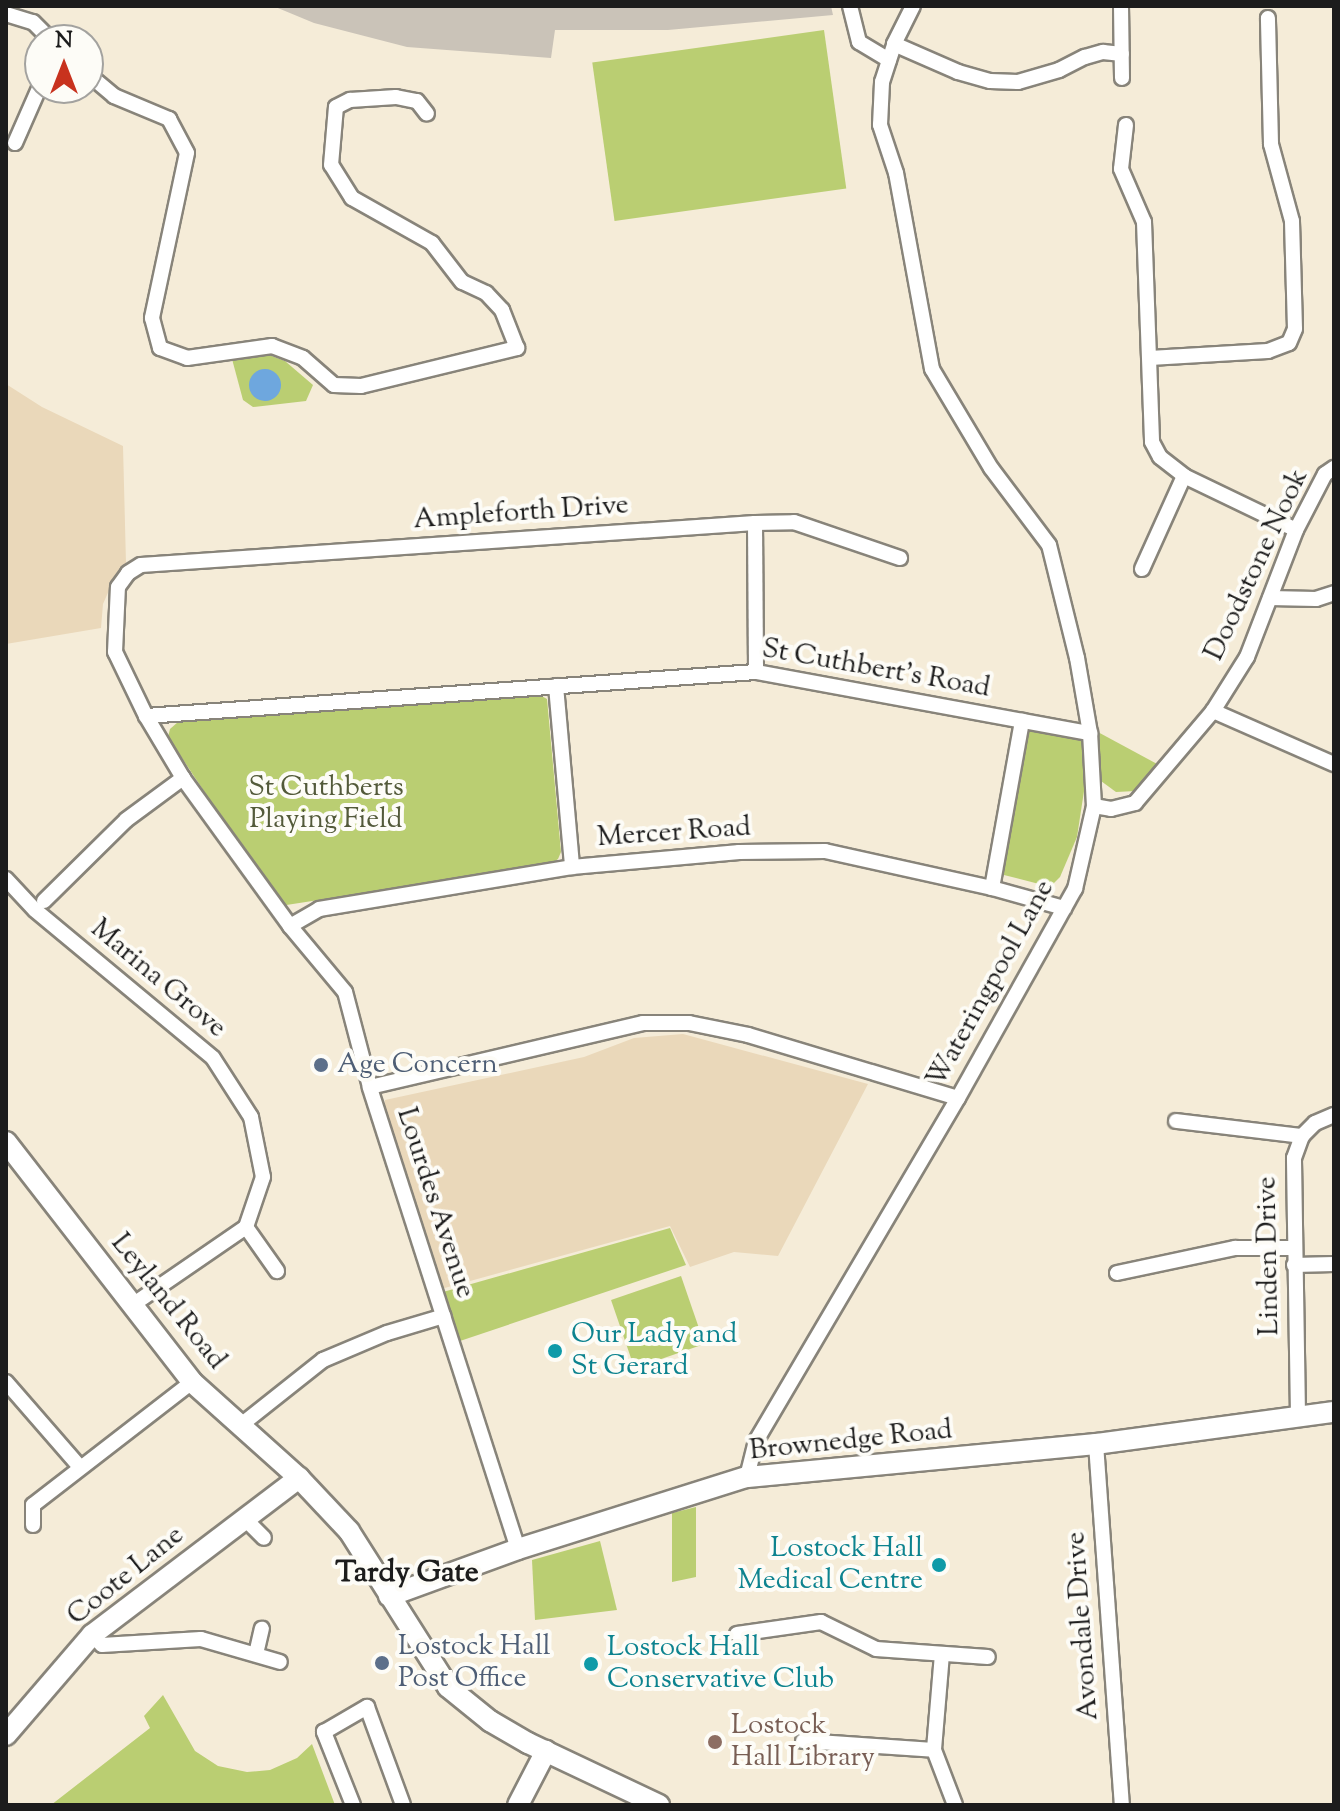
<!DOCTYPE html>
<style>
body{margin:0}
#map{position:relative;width:1340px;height:1811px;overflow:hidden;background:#f5ecd8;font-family:"Sorts Mill Goudy",serif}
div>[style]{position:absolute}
.built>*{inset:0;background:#ead8ba}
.industrial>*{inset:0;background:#cac3b8}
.green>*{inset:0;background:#bace72;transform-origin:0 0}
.water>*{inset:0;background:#6ea7de}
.round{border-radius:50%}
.roads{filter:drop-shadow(2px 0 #88847a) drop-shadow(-2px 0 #88847a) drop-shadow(0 2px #88847a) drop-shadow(0 -2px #88847a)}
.street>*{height:14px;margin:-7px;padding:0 7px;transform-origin:7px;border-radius:7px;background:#fff}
.secondary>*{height:20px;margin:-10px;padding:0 10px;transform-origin:10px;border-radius:10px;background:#fff}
.dots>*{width:22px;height:22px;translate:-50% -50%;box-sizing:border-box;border:4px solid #fdfcf7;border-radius:50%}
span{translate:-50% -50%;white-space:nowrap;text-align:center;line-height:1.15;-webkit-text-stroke:8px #fdfcf7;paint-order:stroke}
.street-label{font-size:28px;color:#1c1c1c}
.park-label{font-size:28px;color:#535a3a}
.service-label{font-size:28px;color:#4e5e75}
.left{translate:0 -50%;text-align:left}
.culture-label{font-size:28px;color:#0d838f}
.right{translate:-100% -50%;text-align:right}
.education-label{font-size:28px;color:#785e54}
.neighbourhood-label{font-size:30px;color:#1c1c1c;font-weight:700}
.frame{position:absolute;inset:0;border:8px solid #1c1c1c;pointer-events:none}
.north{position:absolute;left:24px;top:24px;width:80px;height:80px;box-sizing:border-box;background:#fdfcf7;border:2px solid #a3a29f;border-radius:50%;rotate:0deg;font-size:22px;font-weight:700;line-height:32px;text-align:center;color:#1c1c1c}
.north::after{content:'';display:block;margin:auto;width:28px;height:36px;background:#c8321e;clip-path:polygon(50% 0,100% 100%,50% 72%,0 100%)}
</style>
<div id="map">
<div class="built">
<i style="clip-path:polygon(6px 384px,42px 407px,123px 446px,126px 563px,117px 572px,103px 604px,101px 628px,6px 644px)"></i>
<i style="clip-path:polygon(683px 1034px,868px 1084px,778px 1256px,734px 1252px,690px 1267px,670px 1226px,441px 1289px,383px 1109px,385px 1100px,584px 1057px,634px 1038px)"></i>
</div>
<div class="industrial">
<i style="clip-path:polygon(273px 6px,831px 6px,833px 15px,668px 30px,555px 30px,551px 58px,407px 47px,314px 23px)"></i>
</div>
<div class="green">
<i style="left:824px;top:30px;width:160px;height:234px;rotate:82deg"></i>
<i style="clip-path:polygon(269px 355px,285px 361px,313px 385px,306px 401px,253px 407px,243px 400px,232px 359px)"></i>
<i style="clip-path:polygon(538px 694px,547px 699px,561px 852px,558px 859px,551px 864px,280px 906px,168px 737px,170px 729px,178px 722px)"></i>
<i style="clip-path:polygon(1029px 729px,1084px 739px,1084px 791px,1077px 837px,1060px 877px,1053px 884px,1043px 885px,1000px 874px)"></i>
<i style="clip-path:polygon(1096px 731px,1159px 765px,1136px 791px,1116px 792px,1101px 781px)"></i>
<i style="clip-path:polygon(670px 1228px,686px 1265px,460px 1341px,443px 1292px)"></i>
<i style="left:681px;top:1276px;width:72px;height:74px;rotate:71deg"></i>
<i style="clip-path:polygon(696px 1507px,696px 1577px,672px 1582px,672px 1513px)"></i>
<i style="clip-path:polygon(600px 1541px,617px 1610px,535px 1620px,532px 1560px)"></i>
<i style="clip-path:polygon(163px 1695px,195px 1751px,218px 1766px,247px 1772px,270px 1770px,297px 1758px,312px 1744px,335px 1805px,51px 1805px,150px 1728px,144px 1716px)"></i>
</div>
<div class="water">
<i class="round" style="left:249px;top:369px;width:32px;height:32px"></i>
</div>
<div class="roads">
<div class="street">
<i style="left:850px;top:6px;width:37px;rotate:76deg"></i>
<i style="left:859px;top:42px;width:35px;rotate:31deg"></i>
<i style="left:1121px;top:6px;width:72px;rotate:89.2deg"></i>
<i style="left:6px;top:14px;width:28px;rotate:17deg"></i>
<i style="left:33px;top:22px;width:25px;rotate:45deg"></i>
<i style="left:894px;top:44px;width:70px;rotate:23.6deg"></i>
<i style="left:958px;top:72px;width:33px;rotate:16deg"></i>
<i style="left:990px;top:81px;width:28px;rotate:2deg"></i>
<i style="left:1018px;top:82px;width:43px;rotate:-16.3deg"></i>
<i style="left:1059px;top:70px;width:29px;rotate:-27deg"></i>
<i style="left:1085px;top:57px;width:19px;rotate:-16deg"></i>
<i style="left:1103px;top:52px;width:19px;rotate:6deg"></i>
<i style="left:88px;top:74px;width:34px;rotate:40deg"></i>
<i style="left:114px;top:96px;width:60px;rotate:22.7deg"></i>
<i style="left:169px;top:119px;width:38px;rotate:62deg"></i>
<i style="left:187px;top:153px;width:169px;rotate:102deg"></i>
<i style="left:152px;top:318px;width:31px;rotate:75deg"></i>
<i style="left:160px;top:348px;width:29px;rotate:20deg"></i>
<i style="left:187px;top:358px;width:86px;rotate:-8deg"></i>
<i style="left:272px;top:346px;width:33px;rotate:21deg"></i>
<i style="left:303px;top:358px;width:41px;rotate:41.1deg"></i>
<i style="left:334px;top:385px;width:27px;rotate:2deg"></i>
<i style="left:361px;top:386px;width:161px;rotate:-13.7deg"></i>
<i style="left:517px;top:348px;width:41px;rotate:-111.5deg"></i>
<i style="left:502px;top:310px;width:23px;rotate:-133deg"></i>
<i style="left:486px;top:293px;width:26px;rotate:-155deg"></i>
<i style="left:462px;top:282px;width:49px;rotate:-127.6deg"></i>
<i style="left:432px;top:243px;width:92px;rotate:-150.6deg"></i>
<i style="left:352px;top:198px;width:39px;rotate:-122deg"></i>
<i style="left:331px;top:165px;width:58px;rotate:-85.1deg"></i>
<i style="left:336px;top:107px;width:16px;rotate:-27deg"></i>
<i style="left:350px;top:100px;width:46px;rotate:-3.7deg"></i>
<i style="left:396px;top:97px;width:21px;rotate:11deg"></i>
<i style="left:417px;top:101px;width:16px;rotate:52deg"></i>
<i style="left:1126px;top:125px;width:44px;rotate:96.5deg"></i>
<i style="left:1121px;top:169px;width:58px;rotate:66.5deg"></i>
<i style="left:1144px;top:222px;width:220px;rotate:87.9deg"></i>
<i style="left:1152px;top:442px;width:17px;rotate:62deg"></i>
<i style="left:1160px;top:457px;width:31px;rotate:38deg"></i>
<i style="left:1184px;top:476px;width:124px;rotate:25.7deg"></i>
<i style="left:15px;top:143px;width:62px;rotate:-66.3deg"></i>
<i style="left:1150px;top:358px;width:118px;rotate:-3.4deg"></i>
<i style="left:1268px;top:351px;width:22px;rotate:-21deg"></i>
<i style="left:1289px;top:343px;width:15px;rotate:-67deg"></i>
<i style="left:1295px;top:329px;width:108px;rotate:-91.6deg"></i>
<i style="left:1292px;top:221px;width:80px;rotate:-105.3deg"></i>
<i style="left:1271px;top:144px;width:126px;rotate:-91.4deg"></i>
<i style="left:755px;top:523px;width:149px;rotate:89.6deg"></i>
<i style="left:1142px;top:569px;width:102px;rotate:-65.7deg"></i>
<i style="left:1270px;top:598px;width:46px;rotate:1.2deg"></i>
<i style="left:1316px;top:599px;width:19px;rotate:-18deg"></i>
<i style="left:556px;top:686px;width:182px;rotate:84.9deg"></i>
<i style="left:1213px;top:711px;width:132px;rotate:23.7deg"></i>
<i style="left:146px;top:716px;width:612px;rotate:-4.13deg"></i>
<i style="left:756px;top:672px;width:340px;rotate:10.4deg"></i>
<i style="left:1094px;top:806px;width:17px;rotate:10deg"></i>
<i style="left:1111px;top:809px;width:25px;rotate:-14deg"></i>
<i style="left:1135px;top:803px;width:121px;rotate:-49.7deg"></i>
<i style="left:1213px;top:711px;width:64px;rotate:-57.8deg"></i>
<i style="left:1247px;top:657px;width:136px;rotate:-68.9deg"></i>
<i style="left:1296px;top:530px;width:63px;rotate:-62.6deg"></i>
<i style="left:1325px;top:474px;width:11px;rotate:-34deg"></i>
<i style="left:6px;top:879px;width:42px;rotate:46.9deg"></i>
<i style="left:35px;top:910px;width:231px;rotate:39.7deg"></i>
<i style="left:213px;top:1058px;width:70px;rotate:57.2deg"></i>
<i style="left:251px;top:1117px;width:61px;rotate:78.7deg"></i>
<i style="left:263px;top:1177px;width:53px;rotate:108.8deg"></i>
<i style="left:246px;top:1227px;width:136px;rotate:145.5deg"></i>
<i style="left:992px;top:888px;width:170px;rotate:-79.8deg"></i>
<i style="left:44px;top:901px;width:115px;rotate:-44.6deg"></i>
<i style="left:126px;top:820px;width:71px;rotate:-36.4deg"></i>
<i style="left:290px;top:926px;width:34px;rotate:-30deg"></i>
<i style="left:319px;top:909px;width:256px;rotate:-9.4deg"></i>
<i style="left:572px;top:867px;width:168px;rotate:-5.1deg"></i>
<i style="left:739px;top:852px;width:86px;rotate:-0.7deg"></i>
<i style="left:825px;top:851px;width:171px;rotate:12.5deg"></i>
<i style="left:992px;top:888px;width:75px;rotate:15.5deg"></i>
<i style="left:370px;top:1087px;width:280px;rotate:-13.2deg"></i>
<i style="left:643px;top:1023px;width:46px"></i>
<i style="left:689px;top:1023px;width:60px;rotate:11.5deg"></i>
<i style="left:748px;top:1035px;width:219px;rotate:16.7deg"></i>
<i style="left:1176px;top:1121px;width:127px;rotate:6.8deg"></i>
<i style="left:246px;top:1227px;width:54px;rotate:54.8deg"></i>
<i style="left:1294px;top:1265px;width:40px;rotate:-1.4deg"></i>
<i style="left:1117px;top:1273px;width:121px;rotate:-12deg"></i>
<i style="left:1235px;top:1248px;width:59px"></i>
<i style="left:6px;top:1382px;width:111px;rotate:49deg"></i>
<i style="left:1298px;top:1415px;width:257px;rotate:-90.9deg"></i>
<i style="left:1294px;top:1158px;width:23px;rotate:-70deg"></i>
<i style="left:1302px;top:1136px;width:18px;rotate:-45deg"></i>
<i style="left:1315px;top:1123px;width:21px;rotate:-23deg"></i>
<i style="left:241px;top:1425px;width:105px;rotate:-38.4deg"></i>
<i style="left:323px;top:1360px;width:69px;rotate:-22.9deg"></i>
<i style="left:387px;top:1333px;width:59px;rotate:-16.6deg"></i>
<i style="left:1096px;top:1444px;width:362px;rotate:85.9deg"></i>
<i style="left:747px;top:1477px;width:37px;rotate:-76deg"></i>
<i style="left:756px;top:1441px;width:398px;rotate:-59.5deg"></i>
<i style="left:958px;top:1098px;width:240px;rotate:-60.8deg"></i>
<i style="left:1075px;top:889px;width:85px;rotate:-77.1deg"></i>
<i style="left:1094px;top:806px;width:73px;rotate:-93.1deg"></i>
<i style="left:1090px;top:733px;width:76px;rotate:-99.8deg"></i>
<i style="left:1077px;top:658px;width:116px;rotate:-103.9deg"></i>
<i style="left:1049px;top:545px;width:96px;rotate:-127deg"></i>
<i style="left:991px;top:468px;width:115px;rotate:-120.8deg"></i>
<i style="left:932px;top:369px;width:199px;rotate:-100.4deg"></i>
<i style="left:896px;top:173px;width:51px;rotate:-108.4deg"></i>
<i style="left:880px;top:125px;width:43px;rotate:-87.3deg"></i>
<i style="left:882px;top:82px;width:40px;rotate:-72deg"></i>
<i style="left:894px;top:44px;width:42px;rotate:-63.4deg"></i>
<i style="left:244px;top:1518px;width:28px;rotate:45deg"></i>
<i style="left:33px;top:1525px;width:20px;rotate:-90deg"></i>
<i style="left:33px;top:1505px;width:201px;rotate:-37.7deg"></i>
<i style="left:518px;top:1549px;width:485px;rotate:-107.8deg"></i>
<i style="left:370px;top:1087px;width:98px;rotate:-104.7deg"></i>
<i style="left:345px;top:992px;width:86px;rotate:-129.8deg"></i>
<i style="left:290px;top:926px;width:183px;rotate:-125.9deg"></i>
<i style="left:183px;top:778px;width:72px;rotate:-120.8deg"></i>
<i style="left:146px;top:716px;width:71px;rotate:-115.8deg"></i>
<i style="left:115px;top:652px;width:65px;rotate:-87.4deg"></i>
<i style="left:118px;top:587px;width:17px;rotate:-54deg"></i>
<i style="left:128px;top:573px;width:15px;rotate:-32deg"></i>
<i style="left:141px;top:565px;width:615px;rotate:-3.91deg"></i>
<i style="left:755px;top:523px;width:39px;rotate:-1deg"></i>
<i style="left:794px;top:522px;width:112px;rotate:18.8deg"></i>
<i style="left:737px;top:1634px;width:85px;rotate:-8.1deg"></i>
<i style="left:821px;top:1622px;width:61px;rotate:26.1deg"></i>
<i style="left:876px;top:1649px;width:112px;rotate:4.1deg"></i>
<i style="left:92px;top:1635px;width:14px;rotate:45deg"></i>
<i style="left:102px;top:1645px;width:99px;rotate:-3.5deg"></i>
<i style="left:201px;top:1639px;width:82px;rotate:16.2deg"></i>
<i style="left:256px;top:1654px;width:26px;rotate:-77deg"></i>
<i style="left:942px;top:1654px;width:96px;rotate:94.8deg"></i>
<i style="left:934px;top:1750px;width:59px;rotate:69.1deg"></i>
<i style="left:803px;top:1741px;width:131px;rotate:3.9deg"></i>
<i style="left:353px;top:1805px;width:79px;rotate:-111.7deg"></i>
<i style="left:324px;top:1732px;width:50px;rotate:-30.2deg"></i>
<i style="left:367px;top:1707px;width:104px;rotate:69.8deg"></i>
</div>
<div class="secondary">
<i style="left:6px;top:1142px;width:304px;rotate:52.2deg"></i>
<i style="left:192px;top:1382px;width:144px;rotate:41.9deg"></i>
<i style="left:299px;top:1478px;width:73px;rotate:46.7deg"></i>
<i style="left:349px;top:1531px;width:185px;rotate:57.6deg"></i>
<i style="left:448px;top:1687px;width:54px;rotate:39deg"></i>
<i style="left:490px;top:1721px;width:44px;rotate:30.1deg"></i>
<i style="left:528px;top:1743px;width:145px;rotate:25.3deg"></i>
<i style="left:389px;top:1596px;width:137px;rotate:-20deg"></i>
<i style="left:518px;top:1549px;width:240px;rotate:-17.5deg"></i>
<i style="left:747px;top:1477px;width:351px;rotate:-5.4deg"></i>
<i style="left:1096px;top:1444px;width:240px;rotate:-7.7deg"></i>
<i style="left:6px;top:1735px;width:132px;rotate:-49.3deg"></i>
<i style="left:92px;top:1635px;width:260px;rotate:-37.2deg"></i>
<i style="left:518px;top:1805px;width:61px;rotate:-62.6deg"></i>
</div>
</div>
<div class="dots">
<i style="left:321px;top:1065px;background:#5c6f8a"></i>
<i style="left:555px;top:1351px;background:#0f9aa8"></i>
<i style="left:939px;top:1565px;background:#0f9aa8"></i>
<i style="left:382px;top:1663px;background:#5c6f8a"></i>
<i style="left:591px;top:1664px;background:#0f9aa8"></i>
<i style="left:715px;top:1742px;background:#8d6e63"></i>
</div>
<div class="street-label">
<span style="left:521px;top:513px;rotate:-4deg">Ampleforth Drive</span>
<span style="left:1257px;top:565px;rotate:-65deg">Doodstone Nook</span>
<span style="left:876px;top:669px;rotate:10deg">St Cuthbert's Road</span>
<span style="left:674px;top:833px;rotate:-4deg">Mercer Road</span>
<span style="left:158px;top:979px;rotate:40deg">Marina Grove</span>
<span style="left:991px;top:984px;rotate:-61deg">Wateringpool Lane</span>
<span style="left:435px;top:1203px;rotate:72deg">Lourdes Avenue</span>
<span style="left:1269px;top:1256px;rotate:-91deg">Linden Drive</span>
<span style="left:168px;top:1302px;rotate:51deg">Leyland Road</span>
<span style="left:851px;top:1441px;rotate:-6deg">Brownedge Road</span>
<span style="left:126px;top:1576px;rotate:-39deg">Coote Lane</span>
<span style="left:1083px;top:1626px;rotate:-94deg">Avondale Drive</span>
</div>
<div class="park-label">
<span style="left:326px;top:804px">St Cuthberts<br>Playing Field</span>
</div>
<div class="service-label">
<span class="left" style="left:337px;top:1065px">Age Concern</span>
<span class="left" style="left:398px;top:1663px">Lostock Hall<br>Post Office</span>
</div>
<div class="culture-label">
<span class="left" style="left:571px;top:1351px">Our Lady and<br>St Gerard</span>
<span class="right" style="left:923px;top:1565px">Lostock Hall<br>Medical Centre</span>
<span class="left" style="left:607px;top:1664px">Lostock Hall<br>Conservative Club</span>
</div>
<div class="education-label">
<span class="left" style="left:731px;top:1742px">Lostock<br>Hall Library</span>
</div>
<div class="neighbourhood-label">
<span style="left:407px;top:1574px">Tardy Gate</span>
</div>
<div class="frame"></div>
<div class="north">N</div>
</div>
